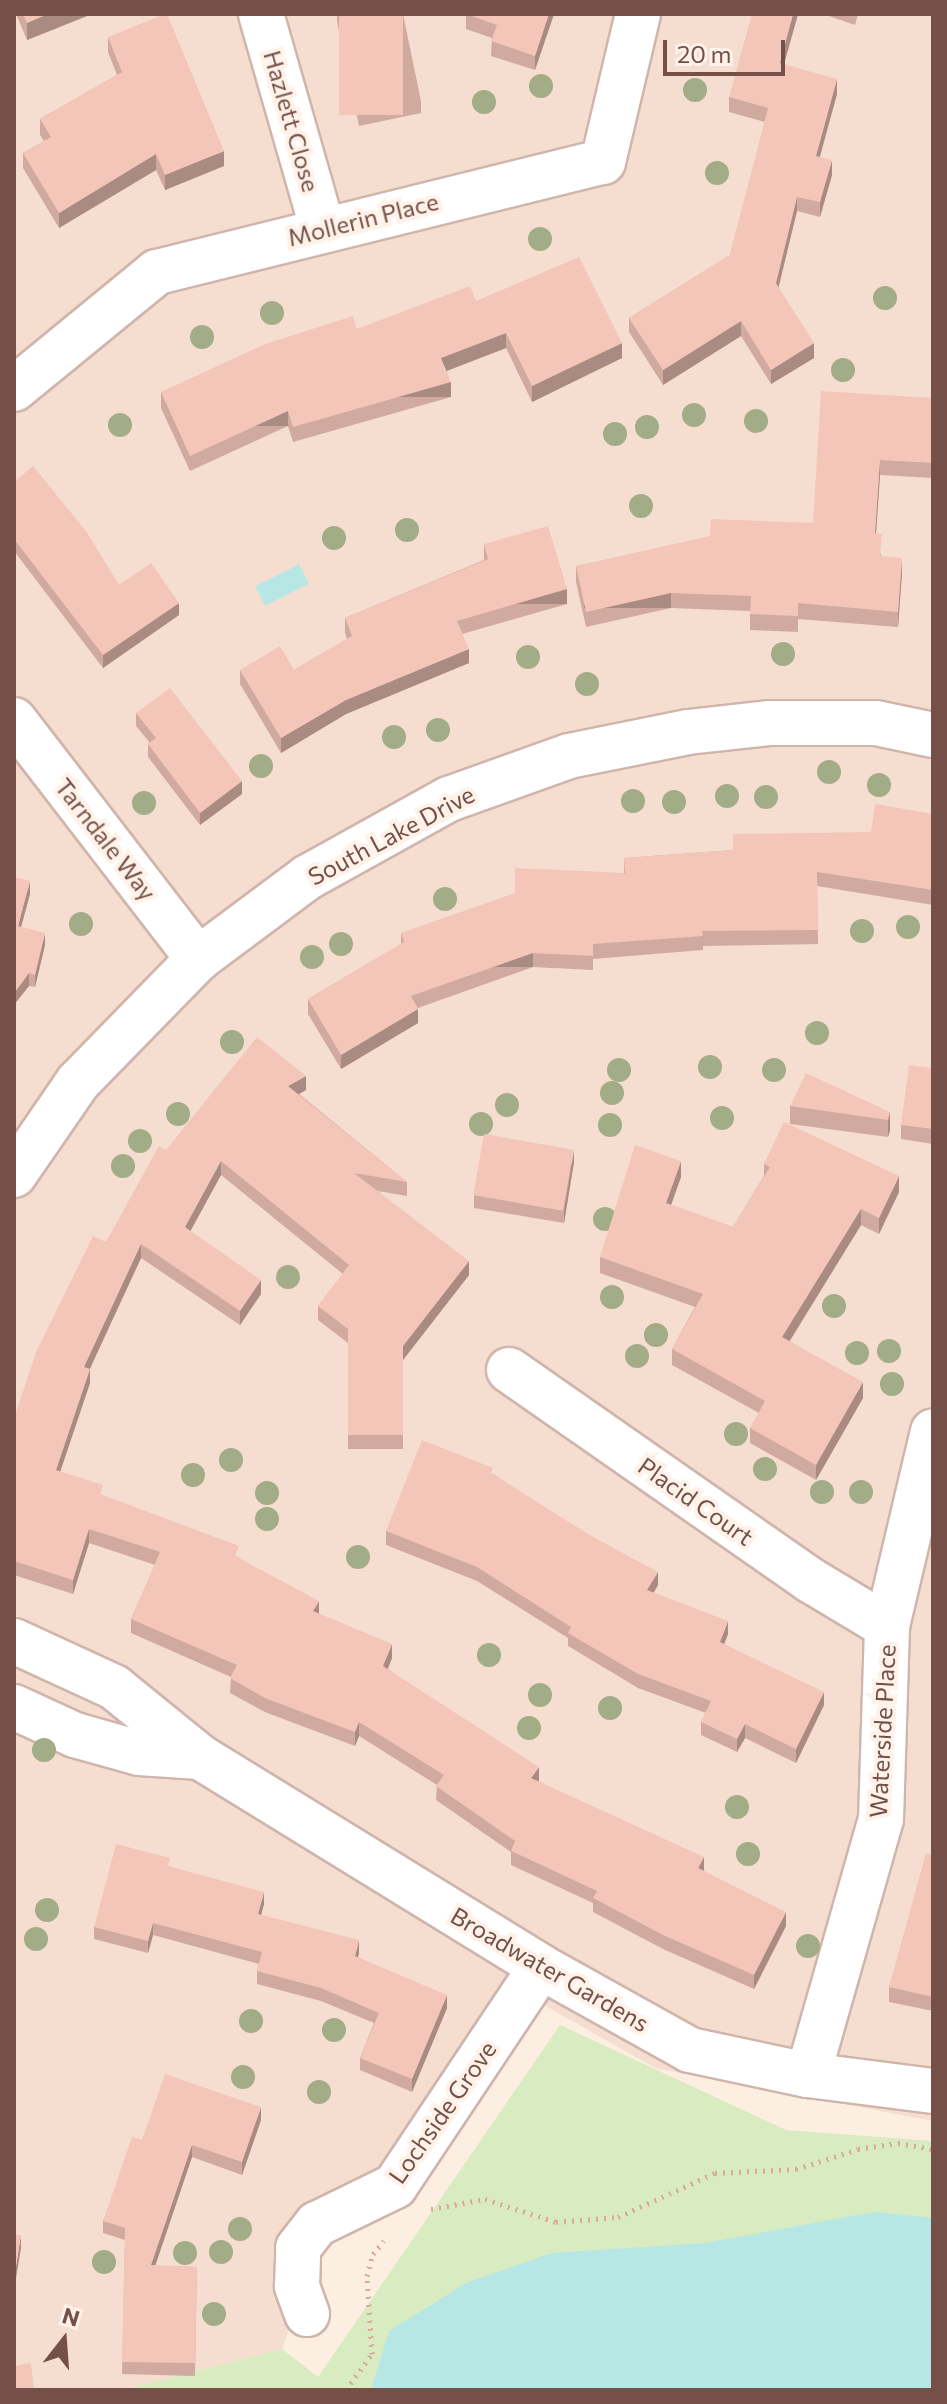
<!DOCTYPE html>
<style>
body{margin:0}
#map{position:relative;width:947px;height:2404px;overflow:hidden;background:#fdeee2;font-family:Commissioner,sans-serif}
div>[style]{position:absolute}
.residential>*{inset:0;background:#f5ded0}
.green>*{inset:0;background:#d9ebc0}
.water>*{inset:0;background:#b6e7e5;transform-origin:0 0}
.path>*{height:5px;margin-top:-2.5px;transform-origin:0;background:repeating-linear-gradient(90deg,#d8a99c 0 2px,transparent 0 8px)}
.roads{filter:drop-shadow(2px 0 #d0b5ac) drop-shadow(-2px 0 #d0b5ac) drop-shadow(0 2px #d0b5ac) drop-shadow(0 -2px #d0b5ac)}
.minor>*{height:44px;margin:-22px;padding:0 22px;transform-origin:22px;border-radius:22px;background:#fff}
.trees>*{width:24px;height:24px;margin:-12px;border-radius:50%;background:#a2ac87}
.wall>*{inset:0;background:#d1aa9f}
.shaded-wall>*{inset:0;background:#aa8b82;transform-origin:0 0}
.building>*{inset:0;background:#f3c6b9;transform-origin:0 0}
span{translate:-50% -50%;white-space:nowrap;text-align:center;line-height:1.15;-webkit-text-stroke:8px #fff2e9;paint-order:stroke}
.street-label{font-size:24px;color:#755048}
.frame{position:absolute;inset:0;border:16px solid #755048;pointer-events:none}
.north{position:absolute;left:24px;top:2300px;width:80px;height:80px;-webkit-text-stroke:6px #fff2e9;paint-order:stroke;rotate:17deg;font-size:22px;font-weight:700;line-height:32px;text-align:center;color:#755048}
.north::after{content:'';display:block;margin:auto;width:28px;height:36px;background:#755048;clip-path:polygon(50% 0,100% 100%,50% 72%,0 100%)}
.scale{position:absolute;left:663px;top:40px;width:122px;height:36px;box-sizing:border-box;border:4px solid #755048;border-top:0;padding-left:10px;font-size:24px;line-height:28px;white-space:nowrap;color:#755048;-webkit-text-stroke:6px #fff2e9;paint-order:stroke}
</style>
<div id="map">
<div class="residential">
<i style="clip-path:polygon(14px 14px,933px 14px,933px 2121px,655px 2068px,544px 2005px,392px 2204px,324px 2238px,282px 2349px,122px 2390px,14px 2390px)"></i>
</div>
<div class="green">
<i style="clip-path:polygon(560px 2025px,786px 2130px,933px 2141px,933px 2390px,122px 2390px,282px 2349px,318px 2377px)"></i>
</div>
<div class="water">
<i style="left:299px;top:564px;width:22px;height:49px;rotate:63deg"></i>
<i style="clip-path:polygon(874px 2212px,933px 2218px,933px 2390px,371px 2390px,389px 2331px,466px 2283px,552px 2253px,705px 2243px)"></i>
</div>
<div class="path">
<i style="left:431px;top:2209px;width:55px;rotate:-10.5deg"></i>
<i style="left:485px;top:2199px;width:75px;rotate:17.9deg"></i>
<i style="left:556px;top:2222px;width:62px;rotate:-4.6deg"></i>
<i style="left:618px;top:2217px;width:107px;rotate:-24.4deg"></i>
<i style="left:715px;top:2173px;width:81px;rotate:-2.8deg"></i>
<i style="left:796px;top:2169px;width:65px;rotate:-17.9deg"></i>
<i style="left:858px;top:2149px;width:40px;rotate:-8.5deg"></i>
<i style="left:898px;top:2143px;width:36px;rotate:10deg"></i>
<i style="left:346px;top:2390px;width:44px;rotate:-54.2deg"></i>
<i style="left:372px;top:2354px;width:78px;rotate:-93.7deg"></i>
<i style="left:367px;top:2276px;width:23px;rotate:-75deg"></i>
<i style="left:373px;top:2254px;width:17px;rotate:-50deg"></i>
</div>
<div class="roads">
<div class="minor">
<i style="left:261px;top:14px;width:222px;rotate:74deg"></i>
<i style="left:14px;top:389px;width:185px;rotate:-39.3deg"></i>
<i style="left:157px;top:272px;width:459px;rotate:-13.9deg"></i>
<i style="left:603px;top:162px;width:152px;rotate:-76.7deg"></i>
<i style="left:14px;top:720px;width:302px;rotate:52.4deg"></i>
<i style="left:14px;top:1175px;width:113px;rotate:-55.5deg"></i>
<i style="left:78px;top:1082px;width:172px;rotate:-45.7deg"></i>
<i style="left:198px;top:959px;width:137px;rotate:-36.7deg"></i>
<i style="left:308px;top:877px;width:161px;rotate:-29deg"></i>
<i style="left:449px;top:799px;width:127px;rotate:-19.7deg"></i>
<i style="left:569px;top:756px;width:121px;rotate:-11.4deg"></i>
<i style="left:688px;top:732px;width:81px;rotate:-6.3deg"></i>
<i style="left:769px;top:723px;width:107px"></i>
<i style="left:876px;top:723px;width:58px;rotate:11.9deg"></i>
<i style="left:509px;top:1370px;width:367px;rotate:34.9deg"></i>
<i style="left:810px;top:1580px;width:90px;rotate:30.9deg"></i>
<i style="left:14px;top:1641px;width:110px;rotate:24.7deg"></i>
<i style="left:114px;top:1687px;width:111px;rotate:39.1deg"></i>
<i style="left:200px;top:1757px;width:400px;rotate:31.6deg"></i>
<i style="left:541px;top:1967px;width:171px;rotate:29.1deg"></i>
<i style="left:690px;top:2050px;width:121px;rotate:12deg"></i>
<i style="left:808px;top:2075px;width:126px;rotate:7.3deg"></i>
<i style="left:14px;top:1707px;width:67px;rotate:24.7deg"></i>
<i style="left:75px;top:1735px;width:66px;rotate:15.7deg"></i>
<i style="left:139px;top:1753px;width:61px;rotate:3.8deg"></i>
<i style="left:808px;top:2075px;width:266px;rotate:-74.1deg"></i>
<i style="left:881px;top:1819px;width:193px;rotate:-88.2deg"></i>
<i style="left:887px;top:1626px;width:200px;rotate:-76.7deg"></i>
<i style="left:307px;top:2314px;width:30px;rotate:-110deg"></i>
<i style="left:297px;top:2286px;width:38px;rotate:-88deg"></i>
<i style="left:298px;top:2248px;width:31px;rotate:-52deg"></i>
<i style="left:317px;top:2224px;width:87px;rotate:-26deg"></i>
<i style="left:395px;top:2186px;width:263px;rotate:-56.3deg"></i>
</div>
</div>
<div class="trees">
<i style="left:541px;top:86px"></i>
<i style="left:695px;top:90px"></i>
<i style="left:484px;top:102px"></i>
<i style="left:717px;top:173px"></i>
<i style="left:540px;top:239px"></i>
<i style="left:885px;top:298px"></i>
<i style="left:272px;top:313px"></i>
<i style="left:202px;top:337px"></i>
<i style="left:843px;top:370px"></i>
<i style="left:694px;top:415px"></i>
<i style="left:756px;top:421px"></i>
<i style="left:120px;top:425px"></i>
<i style="left:647px;top:427px"></i>
<i style="left:615px;top:434px"></i>
<i style="left:641px;top:506px"></i>
<i style="left:407px;top:530px"></i>
<i style="left:334px;top:538px"></i>
<i style="left:783px;top:654px"></i>
<i style="left:528px;top:657px"></i>
<i style="left:587px;top:684px"></i>
<i style="left:438px;top:730px"></i>
<i style="left:394px;top:737px"></i>
<i style="left:261px;top:766px"></i>
<i style="left:829px;top:772px"></i>
<i style="left:879px;top:785px"></i>
<i style="left:727px;top:796px"></i>
<i style="left:766px;top:797px"></i>
<i style="left:633px;top:801px"></i>
<i style="left:674px;top:802px"></i>
<i style="left:144px;top:803px"></i>
<i style="left:445px;top:899px"></i>
<i style="left:81px;top:924px"></i>
<i style="left:908px;top:927px"></i>
<i style="left:862px;top:931px"></i>
<i style="left:341px;top:944px"></i>
<i style="left:312px;top:957px"></i>
<i style="left:817px;top:1033px"></i>
<i style="left:232px;top:1042px"></i>
<i style="left:710px;top:1067px"></i>
<i style="left:619px;top:1070px"></i>
<i style="left:774px;top:1070px"></i>
<i style="left:612px;top:1093px"></i>
<i style="left:507px;top:1105px"></i>
<i style="left:178px;top:1114px"></i>
<i style="left:722px;top:1118px"></i>
<i style="left:481px;top:1124px"></i>
<i style="left:610px;top:1125px"></i>
<i style="left:140px;top:1141px"></i>
<i style="left:123px;top:1166px"></i>
<i style="left:605px;top:1219px"></i>
<i style="left:288px;top:1277px"></i>
<i style="left:612px;top:1297px"></i>
<i style="left:834px;top:1306px"></i>
<i style="left:656px;top:1335px"></i>
<i style="left:889px;top:1351px"></i>
<i style="left:857px;top:1353px"></i>
<i style="left:637px;top:1356px"></i>
<i style="left:892px;top:1384px"></i>
<i style="left:736px;top:1434px"></i>
<i style="left:231px;top:1460px"></i>
<i style="left:765px;top:1469px"></i>
<i style="left:193px;top:1475px"></i>
<i style="left:822px;top:1492px"></i>
<i style="left:861px;top:1492px"></i>
<i style="left:267px;top:1493px"></i>
<i style="left:267px;top:1519px"></i>
<i style="left:358px;top:1557px"></i>
<i style="left:489px;top:1655px"></i>
<i style="left:540px;top:1695px"></i>
<i style="left:610px;top:1708px"></i>
<i style="left:529px;top:1728px"></i>
<i style="left:44px;top:1750px"></i>
<i style="left:737px;top:1807px"></i>
<i style="left:748px;top:1854px"></i>
<i style="left:47px;top:1910px"></i>
<i style="left:36px;top:1939px"></i>
<i style="left:808px;top:1946px"></i>
<i style="left:251px;top:2021px"></i>
<i style="left:334px;top:2030px"></i>
<i style="left:243px;top:2077px"></i>
<i style="left:319px;top:2092px"></i>
<i style="left:240px;top:2229px"></i>
<i style="left:221px;top:2252px"></i>
<i style="left:185px;top:2253px"></i>
<i style="left:104px;top:2262px"></i>
<i style="left:214px;top:2314px"></i>
</div>
<div class="wall">
<i style="clip-path:polygon(16px 14px,92px 14px,27px 40px)"></i>
<i style="clip-path:polygon(337px 14px,403px 14px,421px 101px,421px 113px,359px 126px,337px 21px)"></i>
<i style="clip-path:polygon(466px 14px,554px 14px,535px 70px,491px 56px,492px 38px,466px 29px)"></i>
<i style="clip-path:polygon(798px 14px,784px 64px,837px 94px,820px 157px,832px 175px,820px 217px,797px 211px,778px 287px,814px 358px,771px 384px,741px 336px,663px 385px,629px 332px,629px 318px,730px 255px,765px 122px,729px 112px,729px 97px)"></i>
<i style="clip-path:polygon(823px 14px,858px 14px,855px 25px)"></i>
<i style="clip-path:polygon(108px 37px,224px 166px,165px 190px,156px 170px,59px 228px,23px 168px,23px 153px,44px 141px,40px 135px,40px 119px,117px 75px,108px 52px)"></i>
<i style="clip-path:polygon(476px 301px,622px 358px,532px 402px,506px 348px,447px 371px,451px 397px,293px 442px,288px 426px,190px 471px,161px 408px,161px 392px,357px 329px)"></i>
<i style="clip-path:polygon(933px 398px,933px 478px,880px 475px,876px 533px,881px 556px,902px 573px,898px 627px,798px 619px,798px 632px,750px 630px,750px 611px,671px 608px,586px 627px,576px 582px,576px 566px,813px 523px)"></i>
<i style="clip-path:polygon(14px 482px,119px 585px,179px 615px,103px 668px,14px 551px)"></i>
<i style="clip-path:polygon(484px 544px,567px 604px,462px 634px,469px 663px,346px 714px,281px 753px,240px 684px,240px 670px,294px 670px,347px 639px,345px 633px,345px 618px,484px 560px)"></i>
<i style="clip-path:polygon(136px 713px,242px 794px,200px 825px,148px 757px,148px 744px,150px 743px,136px 726px)"></i>
<i style="clip-path:polygon(933px 814px,933px 905px,817px 886px,818px 944px,703px 946px,703px 950px,593px 959px,593px 970px,533px 967px,418px 1008px,418px 1023px,341px 1069px,308px 1014px,308px 999px,401px 944px,401px 933px,624px 873px,624px 858px,733px 850px,871px 832px)"></i>
<i style="clip-path:polygon(14px 877px,30px 894px,21px 927px,45px 945px,35px 987px,29px 986px)"></i>
<i style="clip-path:polygon(933px 1068px,933px 1144px,901px 1139px,901px 1125px)"></i>
<i style="clip-path:polygon(306px 1090px,299px 1094px,407px 1182px,407px 1196px,378px 1191px,469px 1275px,403px 1360px,403px 1449px,348px 1449px,348px 1343px,318px 1320px,318px 1306px,343px 1274px,221px 1175px,190px 1231px,261px 1294px,240px 1325px,141px 1258px,90px 1369px,90px 1383px,60px 1472px,103px 1496px,239px 1558px,319px 1614px,392px 1658px,388px 1669px,538px 1781px,704px 1871px,786px 1926px,754px 1989px,663px 1949px,593px 1912px,593px 1903px,511px 1865px,511px 1852px,436px 1800px,437px 1785px,359px 1736px,355px 1746px,265px 1712px,230px 1693px,231px 1677px,131px 1633px,131px 1619px,155px 1565px,89px 1543px,73px 1594px,14px 1575px,14px 1418px,106px 1242px,166px 1150px)"></i>
<i style="clip-path:polygon(790px 1106px,890px 1112px,890px 1130px,888px 1137px,790px 1124px)"></i>
<i style="clip-path:polygon(574px 1162px,564px 1223px,474px 1208px,474px 1195px)"></i>
<i style="clip-path:polygon(764px 1164px,899px 1192px,879px 1234px,861px 1225px,790px 1341px,863px 1398px,816px 1480px,750px 1443px,750px 1428px,759px 1413px,672px 1365px,672px 1349px,695px 1307px,600px 1273px,600px 1257px,681px 1177px,671px 1205px,733px 1227px,764px 1176px)"></i>
<i style="clip-path:polygon(493px 1474px,658px 1585px,653px 1593px,728px 1634px,724px 1644px,824px 1705px,796px 1763px,745px 1738px,737px 1752px,701px 1735px,701px 1722px,706px 1713px,638px 1688px,568px 1646px,568px 1638px,477px 1581px,386px 1545px,386px 1531px)"></i>
<i style="clip-path:polygon(933px 1855px,933px 2011px,889px 2002px,889px 1987px)"></i>
<i style="clip-path:polygon(170px 1867px,264px 1904px,261px 1915px,359px 1953px,358px 1957px,447px 2008px,412px 2092px,360px 2070px,360px 2058px,374px 2023px,321px 2001px,257px 1984px,257px 1971px,259px 1964px,153px 1935px,148px 1953px,94px 1939px,94px 1927px)"></i>
<i style="clip-path:polygon(261px 2120px,242px 2175px,192px 2157px,155px 2266px,197px 2267px,195px 2376px,122px 2374px,125px 2240px,103px 2233px,103px 2221px,142px 2140px)"></i>
</div>
<div class="shaded-wall">
<i style="clip-path:polygon(48px 14px,92px 14px,27px 40px,27px 23px)"></i>
<i style="clip-path:polygon(549px 14px,554px 14px,535px 70px,535px 56px)"></i>
<i style="clip-path:polygon(793px 14px,798px 14px,780px 78px,780px 63px)"></i>
<i style="clip-path:polygon(837px 79px,837px 94px,816px 170px,816px 156px)"></i>
<i style="clip-path:polygon(224px 151px,224px 166px,165px 190px,165px 175px)"></i>
<i style="clip-path:polygon(156px 154px,156px 170px,59px 228px,59px 213px)"></i>
<i style="clip-path:polygon(832px 160px,832px 175px,820px 217px,820px 202px)"></i>
<i style="clip-path:polygon(797px 197px,797px 211px,776px 298px,776px 283px)"></i>
<i style="left:15px;top:284px;width:15px;height:1px;rotate:90deg"></i>
<i style="clip-path:polygon(741px 321px,741px 336px,663px 385px,663px 370px)"></i>
<i style="clip-path:polygon(506px 333px,506px 348px,441px 373px,441px 358px)"></i>
<i style="clip-path:polygon(622px 343px,622px 358px,532px 402px,532px 386px)"></i>
<i style="clip-path:polygon(814px 343px,814px 358px,771px 384px,771px 370px)"></i>
<i style="left:451px;top:382px;width:15px;height:164px;rotate:90deg"></i>
<i style="left:288px;top:411px;width:15px;height:108px;rotate:90deg"></i>
<i style="clip-path:polygon(880px 460px,880px 475px,875px 549px,875px 533px)"></i>
<i style="clip-path:polygon(902px 558px,902px 573px,898px 627px,898px 612px)"></i>
<i style="left:567px;top:589px;width:15px;height:115px;rotate:90deg"></i>
<i style="left:671px;top:593px;width:15px;height:87px;rotate:90deg"></i>
<i style="clip-path:polygon(179px 603px,179px 615px,103px 668px,103px 655px)"></i>
<i style="clip-path:polygon(469px 649px,469px 663px,346px 714px,281px 753px,281px 738px,346px 700px)"></i>
<i style="clip-path:polygon(242px 781px,242px 794px,200px 825px,200px 813px)"></i>
<i style="clip-path:polygon(30px 881px,30px 894px,18px 938px,18px 926px)"></i>
<i style="clip-path:polygon(45px 933px,45px 945px,35px 987px,35px 975px)"></i>
<i style="left:533px;top:953px;width:14px;height:129px;rotate:90deg"></i>
<i style="clip-path:polygon(29px 973px,29px 986px,14px 1005px,14px 993px)"></i>
<i style="clip-path:polygon(418px 1009px,418px 1023px,341px 1069px,341px 1055px)"></i>
<i style="clip-path:polygon(306px 1076px,306px 1090px,288px 1100px,288px 1086px)"></i>
<i style="clip-path:polygon(890px 1112px,890px 1130px,888px 1137px,888px 1120px)"></i>
<i style="clip-path:polygon(574px 1150px,574px 1162px,564px 1223px,564px 1211px)"></i>
<i style="clip-path:polygon(221px 1161px,221px 1175px,185px 1241px,185px 1227px)"></i>
<i style="clip-path:polygon(681px 1161px,681px 1177px,666px 1219px,666px 1203px)"></i>
<i style="clip-path:polygon(899px 1176px,899px 1192px,879px 1234px,879px 1218px)"></i>
<i style="clip-path:polygon(861px 1209px,861px 1225px,782px 1353px,782px 1337px)"></i>
<i style="clip-path:polygon(141px 1244px,141px 1258px,84px 1381px,84px 1367px)"></i>
<i style="clip-path:polygon(469px 1261px,469px 1275px,403px 1360px,403px 1346px)"></i>
<i style="clip-path:polygon(261px 1280px,261px 1294px,240px 1325px,240px 1311px)"></i>
<i style="clip-path:polygon(90px 1369px,90px 1383px,56px 1484px,56px 1470px)"></i>
<i style="clip-path:polygon(863px 1382px,863px 1398px,816px 1480px,816px 1465px)"></i>
<i style="clip-path:polygon(89px 1529px,89px 1543px,73px 1594px,73px 1580px)"></i>
<i style="clip-path:polygon(658px 1572px,658px 1585px,647px 1604px,647px 1590px)"></i>
<i style="clip-path:polygon(319px 1601px,319px 1615px,313px 1611px)"></i>
<i style="clip-path:polygon(728px 1621px,728px 1634px,720px 1655px,720px 1642px)"></i>
<i style="clip-path:polygon(392px 1644px,392px 1658px,383px 1680px,383px 1666px)"></i>
<i style="clip-path:polygon(824px 1692px,824px 1705px,796px 1763px,796px 1749px)"></i>
<i style="clip-path:polygon(359px 1722px,359px 1736px,355px 1746px,355px 1732px)"></i>
<i style="clip-path:polygon(745px 1724px,745px 1738px,737px 1752px,737px 1739px)"></i>
<i style="clip-path:polygon(539px 1767px,539px 1781px,531px 1792px,531px 1778px)"></i>
<i style="clip-path:polygon(704px 1857px,704px 1871px,698px 1868px)"></i>
<i style="clip-path:polygon(264px 1892px,264px 1904px,258px 1927px,258px 1914px)"></i>
<i style="clip-path:polygon(786px 1912px,786px 1926px,754px 1989px,754px 1975px)"></i>
<i style="clip-path:polygon(153px 1923px,153px 1935px,148px 1953px,148px 1941px)"></i>
<i style="clip-path:polygon(359px 1940px,359px 1953px,355px 1968px,355px 1956px)"></i>
<i style="clip-path:polygon(447px 1995px,447px 2008px,412px 2092px,412px 2079px)"></i>
<i style="clip-path:polygon(261px 2107px,261px 2120px,242px 2175px,242px 2162px)"></i>
<i style="clip-path:polygon(192px 2145px,192px 2157px,151px 2278px,151px 2265px)"></i>
<i style="clip-path:polygon(21px 2235px,21px 2248px,15px 2284px,15px 2272px)"></i>
</div>
<div class="building">
<i style="clip-path:polygon(23px 14px,48px 14px,27px 23px)"></i>
<i style="clip-path:polygon(165px 14px,167px 14px,224px 151px,165px 175px,156px 154px,59px 213px,23px 153px,51px 137px,40px 119px,122px 72px,108px 37px)"></i>
<i style="left:339px;top:14px;width:64px;height:101px"></i>
<i style="clip-path:polygon(466px 14px,549px 14px,535px 56px,491px 41px,497px 25px)"></i>
<i style="clip-path:polygon(752px 14px,793px 14px,780px 63px,837px 79px,816px 156px,832px 160px,820px 202px,797px 197px,776px 283px,814px 343px,771px 370px,741px 321px,663px 370px,629px 318px,730px 255px,768px 108px,729px 97px)"></i>
<i style="clip-path:polygon(579px 257px,622px 343px,532px 386px,506px 333px,441px 358px,451px 382px,293px 427px,288px 411px,190px 456px,161px 392px,265px 344px,353px 316px,357px 329px,470px 286px,476px 301px)"></i>
<i style="clip-path:polygon(821px 391px,933px 398px,933px 463px,880px 460px,875px 533px,882px 534px,880px 556px,902px 558px,898px 612px,798px 603px,798px 616px,750px 614px,751px 596px,671px 593px,586px 612px,576px 566px,710px 536px,711px 519px,813px 523px)"></i>
<i style="clip-path:polygon(33px 466px,86px 531px,119px 585px,151px 563px,179px 603px,103px 655px,14px 539px,14px 482px)"></i>
<i style="clip-path:polygon(548px 526px,567px 589px,457px 621px,469px 649px,346px 700px,281px 738px,240px 670px,280px 646px,294px 670px,352px 636px,345px 618px,488px 559px,484px 544px)"></i>
<i style="clip-path:polygon(170px 688px,242px 781px,200px 813px,148px 744px,156px 738px,136px 713px)"></i>
<i style="clip-path:polygon(875px 804px,933px 814px,933px 890px,817px 872px,818px 930px,702px 931px,703px 936px,593px 944px,593px 956px,533px 953px,411px 996px,418px 1009px,341px 1055px,308px 999px,404px 942px,401px 933px,515px 893px,515px 868px,625px 873px,624px 858px,733px 850px,733px 834px,871px 832px)"></i>
<i style="clip-path:polygon(14px 877px,30px 881px,18px 926px,45px 933px,35px 975px,29px 973px,14px 993px)"></i>
<i style="clip-path:polygon(257px 1037px,306px 1076px,288px 1086px,407px 1182px,354px 1173px,469px 1261px,403px 1346px,403px 1435px,348px 1435px,348px 1329px,318px 1306px,349px 1265px,221px 1161px,185px 1227px,261px 1280px,240px 1311px,141px 1244px,84px 1367px,90px 1369px,56px 1470px,103px 1485px,100px 1494px,239px 1546px,235px 1556px,319px 1601px,313px 1611px,392px 1644px,383px 1666px,539px 1767px,531px 1778px,704px 1857px,698px 1868px,786px 1912px,754px 1975px,663px 1935px,593px 1898px,597px 1891px,511px 1851px,515px 1841px,436px 1786px,444px 1775px,359px 1722px,355px 1732px,265px 1698px,230px 1678px,237px 1665px,131px 1619px,160px 1552px,89px 1529px,73px 1580px,14px 1561px,14px 1418px,37px 1350px,93px 1236px,106px 1242px,159px 1146px,166px 1150px)"></i>
<i style="clip-path:polygon(909px 1065px,933px 1068px,933px 1129px,901px 1125px)"></i>
<i style="clip-path:polygon(806px 1073px,890px 1112px,888px 1120px,790px 1106px)"></i>
<i style="clip-path:polygon(784px 1122px,899px 1176px,879px 1218px,861px 1209px,782px 1337px,863px 1382px,816px 1465px,750px 1428px,765px 1401px,672px 1349px,703px 1294px,600px 1257px,635px 1145px,681px 1161px,666px 1203px,733px 1227px,770px 1167px,764px 1164px)"></i>
<i style="left:484px;top:1134px;width:91px;height:62px;rotate:10deg"></i>
<i style="clip-path:polygon(422px 1440px,493px 1468px,491px 1473px,588px 1534px,658px 1572px,647px 1590px,728px 1621px,720px 1642px,824px 1692px,796px 1749px,745px 1724px,737px 1739px,701px 1722px,711px 1701px,638px 1674px,568px 1633px,571px 1627px,477px 1567px,386px 1531px)"></i>
<i style="clip-path:polygon(116px 1844px,170px 1858px,168px 1866px,264px 1892px,258px 1914px,359px 1940px,355px 1956px,447px 1995px,412px 2079px,360px 2058px,379px 2013px,321px 1988px,257px 1971px,262px 1952px,153px 1923px,148px 1941px,94px 1927px)"></i>
<i style="clip-path:polygon(926px 1853px,933px 1855px,933px 1997px,889px 1987px)"></i>
<i style="clip-path:polygon(165px 2074px,261px 2107px,242px 2162px,192px 2145px,151px 2265px,197px 2267px,195px 2363px,122px 2362px,125px 2228px,103px 2221px,132px 2137px,142px 2140px)"></i>
<i style="clip-path:polygon(14px 2234px,21px 2235px,15px 2272px,14px 2271px)"></i>
<i style="clip-path:polygon(31px 2363px,34px 2390px,14px 2390px,14px 2366px)"></i>
</div>
<div class="street-label">
<span style="left:292px;top:121px;rotate:74deg">Hazlett Close</span>
<span style="left:363px;top:219px;rotate:-14deg">Mollerin Place</span>
<span style="left:391px;top:835px;rotate:-28deg">South Lake Drive</span>
<span style="left:106px;top:839px;rotate:52deg">Tarndale Way</span>
<span style="left:696px;top:1501px;rotate:35deg">Placid Court</span>
<span style="left:882px;top:1731px;rotate:-87deg">Waterside Place</span>
<span style="left:550px;top:1969px;rotate:30deg">Broadwater Gardens</span>
<span style="left:442px;top:2112px;rotate:-55deg">Lochside Grove</span>
</div>
<div class="frame"></div>
<div class="north">N</div>
<div class="scale">20 m</div>
</div>
